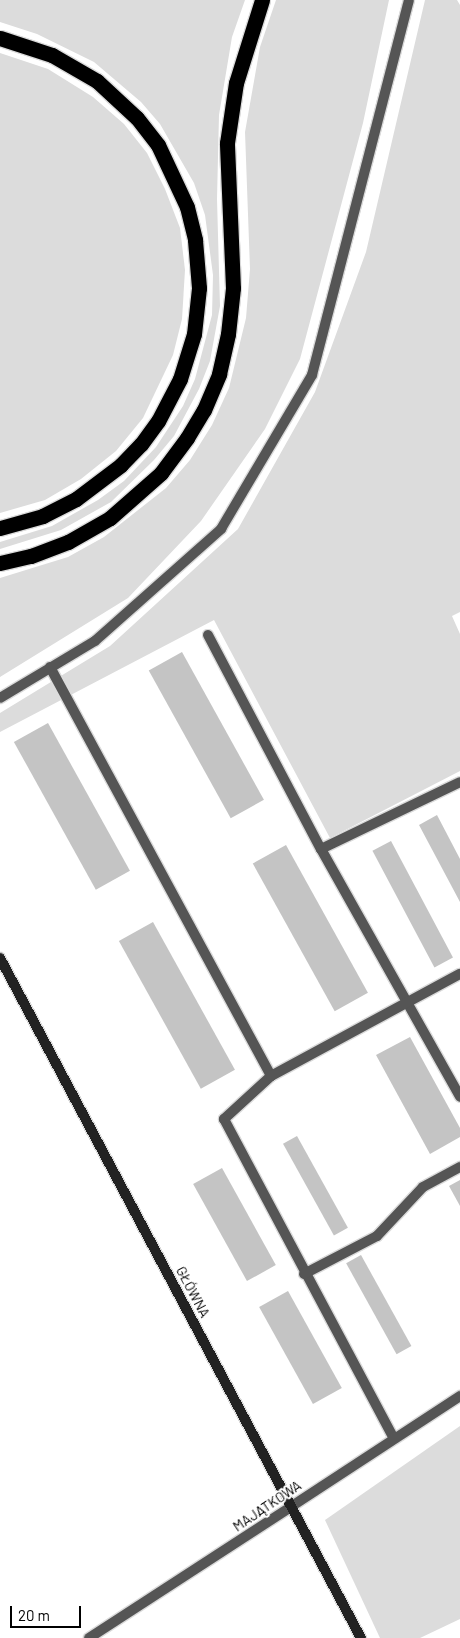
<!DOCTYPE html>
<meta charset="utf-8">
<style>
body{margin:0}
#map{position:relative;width:460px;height:1638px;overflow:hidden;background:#fff;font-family:Barlow,sans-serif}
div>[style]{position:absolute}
.green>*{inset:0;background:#dcdcdc}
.building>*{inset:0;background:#c4c4c4;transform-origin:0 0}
.roads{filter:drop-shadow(1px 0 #dbdbdb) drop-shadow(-1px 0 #dbdbdb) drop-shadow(0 1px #dbdbdb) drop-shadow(0 -1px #dbdbdb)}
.lane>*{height:10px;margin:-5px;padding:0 5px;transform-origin:5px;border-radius:5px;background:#555}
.street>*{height:10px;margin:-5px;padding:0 5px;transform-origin:5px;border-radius:5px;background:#555}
.secondary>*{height:10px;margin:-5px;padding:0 5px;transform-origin:5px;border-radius:5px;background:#222}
.highway>*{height:15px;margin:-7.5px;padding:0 7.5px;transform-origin:7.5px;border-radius:7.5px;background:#000}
span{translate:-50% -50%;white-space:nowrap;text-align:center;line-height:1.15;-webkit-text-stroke:4px #fff;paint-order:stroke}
.street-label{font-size:14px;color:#000}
.scale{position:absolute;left:10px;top:1606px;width:71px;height:22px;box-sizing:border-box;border:2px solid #000;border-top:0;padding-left:6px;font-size:15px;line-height:18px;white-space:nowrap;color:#000;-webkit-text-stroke:4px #fff;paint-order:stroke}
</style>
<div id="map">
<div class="green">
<i style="clip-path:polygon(0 0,245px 0,232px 37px,219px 115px,217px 199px,220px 306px,210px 361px,199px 389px,174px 436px,154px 460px,111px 502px,61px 530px,0 549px,0 542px,52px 526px,98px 500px,124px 481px,156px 447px,183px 406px,195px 379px,212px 315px,213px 275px,205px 215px,194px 183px,160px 124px,141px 102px,94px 62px,37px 34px,0 22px)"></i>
<i style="clip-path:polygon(276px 0,389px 0,363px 123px,300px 359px,265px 429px,201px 521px,128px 598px,0 677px,0 578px,68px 557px,104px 537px,166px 488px,190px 460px,212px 425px,229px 388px,246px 318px,250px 269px,245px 132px,260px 47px)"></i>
<i style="clip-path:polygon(425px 0,457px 0,460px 5px,460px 612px,452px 616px,460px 634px,460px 771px,330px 838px,214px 620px,0 732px,0 713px,110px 646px,238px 529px,315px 392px,366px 252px)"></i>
<i style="clip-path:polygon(0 53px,48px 69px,93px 97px,124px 124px,147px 153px,165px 189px,180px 228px,185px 270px,182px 319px,173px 355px,143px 418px,116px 451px,81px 479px,45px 500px,0 513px)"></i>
<i style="clip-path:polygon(460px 1426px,460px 1619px,420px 1638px,380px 1638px,325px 1520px)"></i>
</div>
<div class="building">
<i style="left:182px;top:652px;width:169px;height:38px;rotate:61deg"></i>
<i style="left:48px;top:723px;width:169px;height:39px;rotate:61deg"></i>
<i style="clip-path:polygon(437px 815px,460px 859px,460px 902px,419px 825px)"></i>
<i style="left:391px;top:841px;width:132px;height:21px;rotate:62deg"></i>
<i style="left:286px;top:845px;width:169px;height:38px;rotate:61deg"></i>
<i style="left:153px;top:922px;width:169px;height:39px;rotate:61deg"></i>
<i style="clip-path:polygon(410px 1037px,460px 1128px,460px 1137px,430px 1154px,376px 1055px)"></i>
<i style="left:297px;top:1136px;width:105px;height:16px;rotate:61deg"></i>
<i style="left:222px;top:1168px;width:111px;height:33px;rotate:61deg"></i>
<i style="clip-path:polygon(460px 1180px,460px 1206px,449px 1186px)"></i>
<i style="left:361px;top:1255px;width:104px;height:17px;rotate:61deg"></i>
<i style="left:288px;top:1291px;width:111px;height:33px;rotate:61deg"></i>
</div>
<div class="roads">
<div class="lane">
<i style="left:208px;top:635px;width:242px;rotate:62.2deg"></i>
<i style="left:321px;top:849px;width:284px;rotate:60.7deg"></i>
<i style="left:50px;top:667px;width:465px;rotate:61.6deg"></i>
<i style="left:271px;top:1076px;width:64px;rotate:137.5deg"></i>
<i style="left:224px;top:1119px;width:362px;rotate:62deg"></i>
<i style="left:0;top:698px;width:111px;rotate:-31deg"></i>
<i style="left:95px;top:641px;width:169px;rotate:-41.6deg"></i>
<i style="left:221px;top:529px;width:179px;rotate:-59.4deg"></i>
<i style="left:312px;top:375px;width:387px;rotate:-75.5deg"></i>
<i style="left:321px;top:849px;width:154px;rotate:-25.7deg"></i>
<i style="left:271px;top:1076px;width:215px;rotate:-28.4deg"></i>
<i style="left:304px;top:1274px;width:82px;rotate:-27.5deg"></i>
<i style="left:377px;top:1236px;width:67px;rotate:-46.8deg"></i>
<i style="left:423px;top:1187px;width:42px;rotate:-28.4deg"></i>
<i style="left:89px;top:1638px;width:242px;rotate:-33deg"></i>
</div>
<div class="street">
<i style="left:292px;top:1506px;width:201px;rotate:-33.2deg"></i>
</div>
<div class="secondary">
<i style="left:0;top:958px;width:770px;rotate:62.04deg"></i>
</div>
<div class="highway">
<i style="left:0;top:38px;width:55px;rotate:18.1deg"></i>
<i style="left:52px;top:55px;width:52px;rotate:30deg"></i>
<i style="left:97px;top:81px;width:54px;rotate:42.8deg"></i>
<i style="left:137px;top:118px;width:34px;rotate:52deg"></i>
<i style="left:158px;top:145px;width:68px;rotate:64.9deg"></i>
<i style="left:187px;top:207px;width:34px;rotate:76deg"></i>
<i style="left:195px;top:240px;width:48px;rotate:85.2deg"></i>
<i style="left:199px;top:288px;width:46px;rotate:96.2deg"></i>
<i style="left:194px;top:334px;width:47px;rotate:107.3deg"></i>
<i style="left:180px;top:379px;width:47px;rotate:117.6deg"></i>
<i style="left:158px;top:421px;width:29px;rotate:126deg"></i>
<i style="left:141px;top:444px;width:29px;rotate:134deg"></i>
<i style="left:121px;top:465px;width:56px;rotate:142.9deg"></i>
<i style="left:76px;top:499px;width:37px;rotate:153deg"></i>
<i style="left:43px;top:516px;width:45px;rotate:164.4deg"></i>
<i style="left:0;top:563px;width:32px;rotate:-13deg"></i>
<i style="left:31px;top:556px;width:40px;rotate:-21deg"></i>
<i style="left:68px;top:542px;width:48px;rotate:-29.7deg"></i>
<i style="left:110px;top:518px;width:68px;rotate:-41.4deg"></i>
<i style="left:161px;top:473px;width:44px;rotate:-53.4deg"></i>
<i style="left:187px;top:438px;width:33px;rotate:-59deg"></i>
<i style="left:204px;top:410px;width:39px;rotate:-67deg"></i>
<i style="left:219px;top:374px;width:41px;rotate:-77.3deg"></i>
<i style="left:228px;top:334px;width:46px;rotate:-83.8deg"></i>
<i style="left:233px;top:288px;width:145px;rotate:-92.4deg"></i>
<i style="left:227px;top:143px;width:61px;rotate:-81.5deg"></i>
<i style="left:236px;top:83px;width:87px;rotate:-72.6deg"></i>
</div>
</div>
<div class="street-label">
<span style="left:193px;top:1292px;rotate:62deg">GŁÓWNA</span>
<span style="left:267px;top:1506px;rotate:-34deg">MAJĄTKOWA</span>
</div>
<div class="scale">20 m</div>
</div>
